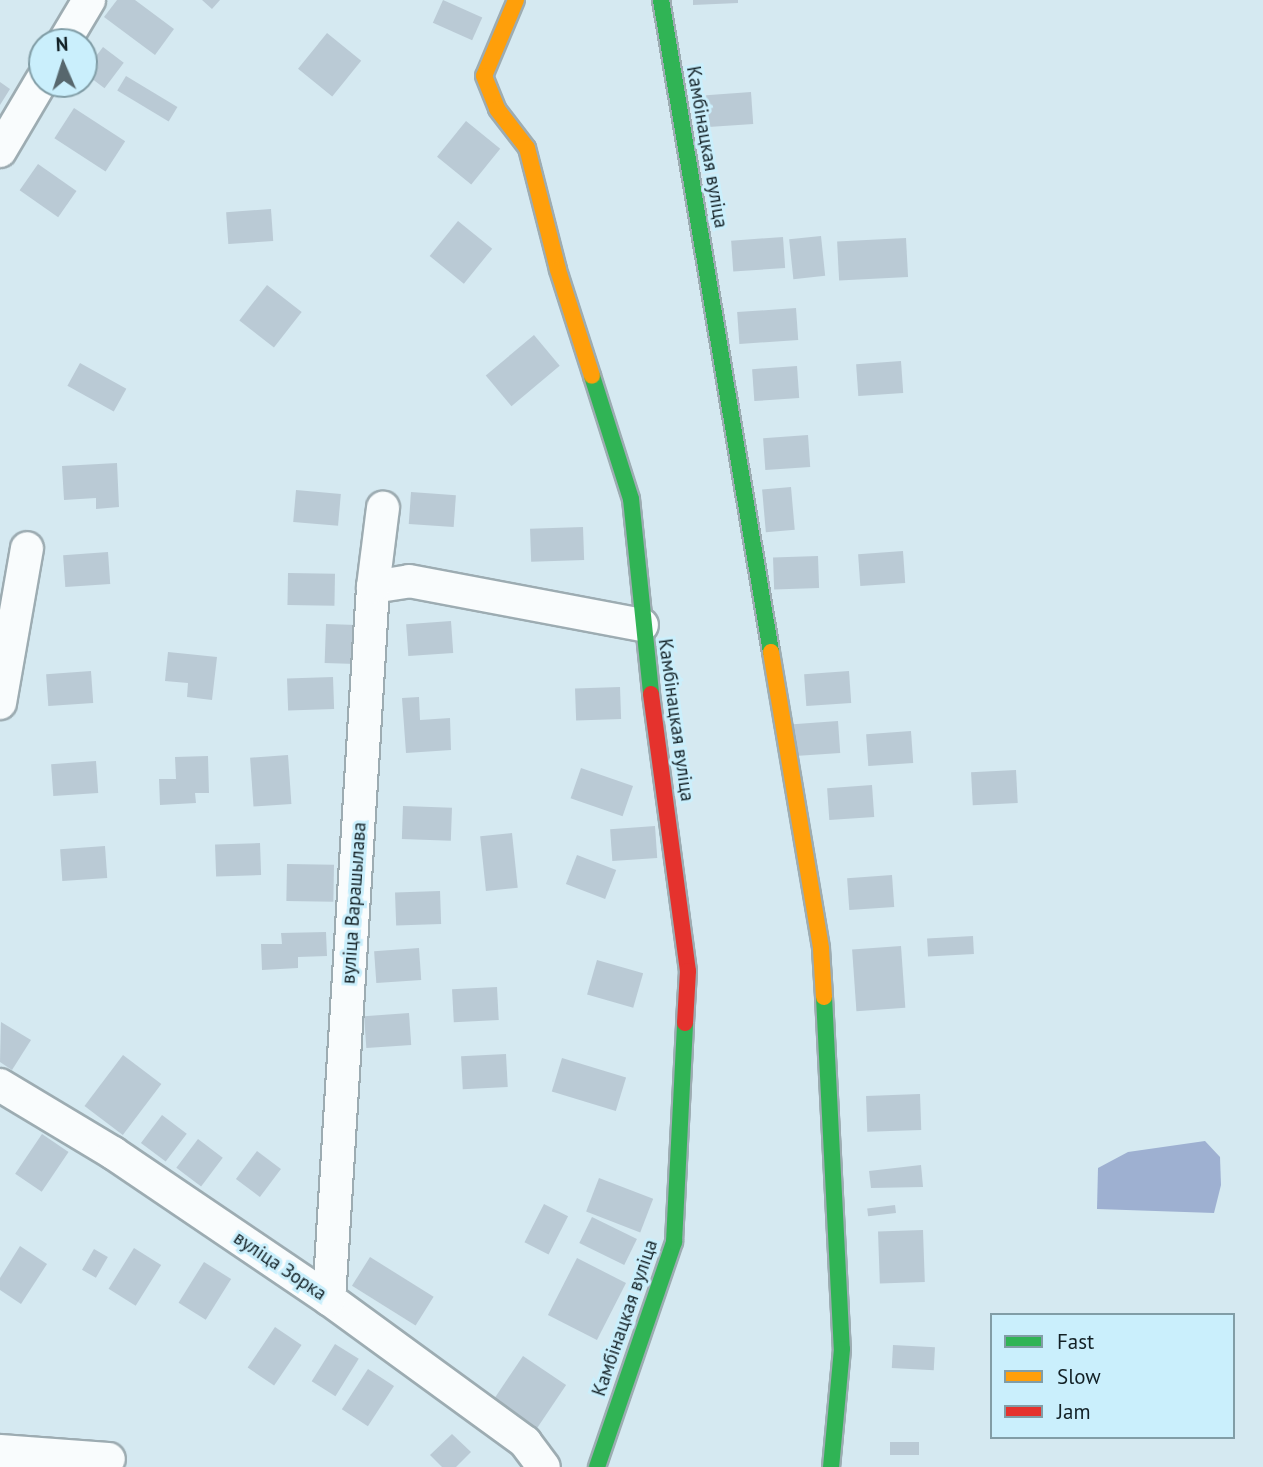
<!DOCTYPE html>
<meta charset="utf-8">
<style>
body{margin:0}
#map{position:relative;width:1263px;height:1467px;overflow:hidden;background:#d5e9f1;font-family:"PT Sans",sans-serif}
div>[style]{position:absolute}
.water>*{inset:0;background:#9eb0d1}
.building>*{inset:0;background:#bacad5;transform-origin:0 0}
.roads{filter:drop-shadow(2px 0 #9dacb2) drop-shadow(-2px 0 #9dacb2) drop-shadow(0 2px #9dacb2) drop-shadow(0 -2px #9dacb2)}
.street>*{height:32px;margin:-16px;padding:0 16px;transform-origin:16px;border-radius:16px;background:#f9fcfd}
.fast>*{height:16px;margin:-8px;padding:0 8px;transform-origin:8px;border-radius:8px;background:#30b455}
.slow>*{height:16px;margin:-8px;padding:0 8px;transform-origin:8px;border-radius:8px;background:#ff9f0a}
.jam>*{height:16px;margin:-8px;padding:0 8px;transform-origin:8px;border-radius:8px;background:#e5322d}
span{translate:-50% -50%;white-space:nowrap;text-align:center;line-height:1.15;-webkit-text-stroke:6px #caeffc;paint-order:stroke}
.street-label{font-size:19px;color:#132126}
.legend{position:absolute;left:990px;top:1313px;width:245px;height:126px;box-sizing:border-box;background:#caeffc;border:2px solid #819da6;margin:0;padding:9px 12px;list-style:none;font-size:21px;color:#132126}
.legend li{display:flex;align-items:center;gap:14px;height:35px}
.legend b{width:35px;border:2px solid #819da6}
.north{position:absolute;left:28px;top:28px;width:70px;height:70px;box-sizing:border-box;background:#caeffc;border:2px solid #819da6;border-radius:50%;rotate:357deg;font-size:19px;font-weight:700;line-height:28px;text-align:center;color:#132126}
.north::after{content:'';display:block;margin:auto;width:24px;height:32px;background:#57676d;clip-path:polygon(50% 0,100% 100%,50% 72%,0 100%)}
</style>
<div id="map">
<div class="water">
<i style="clip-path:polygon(1205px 1141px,1220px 1157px,1221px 1185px,1214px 1213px,1097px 1209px,1098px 1168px,1128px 1152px)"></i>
</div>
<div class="building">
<i style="clip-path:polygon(117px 0,135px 0,174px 29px,155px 55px,104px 17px)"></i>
<i style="clip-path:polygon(202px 0,220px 0,212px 9px)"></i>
<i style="left:443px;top:0;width:43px;height:25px;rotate:24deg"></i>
<i style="clip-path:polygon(693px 0,738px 0,738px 3px,693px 5px)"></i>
<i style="left:327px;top:33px;width:44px;height:46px;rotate:39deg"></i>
<i style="left:103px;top:47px;width:26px;height:32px;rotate:37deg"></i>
<i style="left:126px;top:76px;width:60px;height:17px;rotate:31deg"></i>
<i style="clip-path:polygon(0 82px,10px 89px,0 105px)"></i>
<i style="left:751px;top:92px;width:32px;height:45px;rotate:86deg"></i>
<i style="left:74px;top:108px;width:61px;height:36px;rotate:33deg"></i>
<i style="left:466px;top:121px;width:44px;height:46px;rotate:39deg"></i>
<i style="left:38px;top:164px;width:47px;height:32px;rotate:35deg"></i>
<i style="left:271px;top:209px;width:32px;height:45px;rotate:86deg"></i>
<i style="left:458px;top:221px;width:44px;height:45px;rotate:39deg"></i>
<i style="left:821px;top:236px;width:40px;height:32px;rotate:84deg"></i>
<i style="left:783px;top:237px;width:31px;height:52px;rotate:86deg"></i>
<i style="left:906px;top:238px;width:39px;height:69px;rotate:87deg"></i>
<i style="left:267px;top:285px;width:44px;height:45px;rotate:38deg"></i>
<i style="left:796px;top:308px;width:32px;height:59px;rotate:86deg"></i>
<i style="left:534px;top:335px;width:40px;height:63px;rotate:50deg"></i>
<i style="left:901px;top:361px;width:32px;height:45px;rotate:86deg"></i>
<i style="left:80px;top:363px;width:53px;height:26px;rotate:29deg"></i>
<i style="left:797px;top:366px;width:32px;height:45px;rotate:86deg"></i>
<i style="left:808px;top:435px;width:32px;height:45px;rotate:86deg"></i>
<i style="clip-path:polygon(117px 463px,119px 507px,96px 509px,96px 498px,64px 500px,62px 466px)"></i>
<i style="left:791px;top:487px;width:43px;height:29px;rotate:85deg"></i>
<i style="left:296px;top:490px;width:45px;height:32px;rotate:5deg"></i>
<i style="left:411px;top:492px;width:45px;height:32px;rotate:4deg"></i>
<i style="left:583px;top:527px;width:33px;height:53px;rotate:88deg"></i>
<i style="left:903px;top:551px;width:32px;height:45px;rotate:86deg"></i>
<i style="left:108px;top:552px;width:32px;height:45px;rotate:86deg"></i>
<i style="left:818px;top:556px;width:32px;height:45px;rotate:88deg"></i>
<i style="left:288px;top:573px;width:47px;height:32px;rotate:1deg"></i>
<i style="left:451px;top:621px;width:32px;height:45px;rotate:86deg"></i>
<i style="left:326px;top:624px;width:31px;height:39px;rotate:2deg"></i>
<i style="clip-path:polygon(168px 652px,217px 657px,212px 700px,187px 697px,188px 683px,165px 681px)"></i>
<i style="left:91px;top:671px;width:32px;height:45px;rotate:86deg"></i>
<i style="left:849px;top:671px;width:32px;height:45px;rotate:86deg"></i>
<i style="left:333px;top:677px;width:32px;height:46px;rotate:88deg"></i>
<i style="left:620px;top:687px;width:32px;height:45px;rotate:88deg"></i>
<i style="clip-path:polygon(419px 697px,420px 720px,450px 718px,451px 750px,406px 753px,402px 698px)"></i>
<i style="left:838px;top:721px;width:32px;height:45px;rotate:86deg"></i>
<i style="left:911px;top:731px;width:32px;height:45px;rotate:86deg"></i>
<i style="left:288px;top:755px;width:49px;height:38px;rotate:86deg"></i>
<i style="clip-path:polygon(208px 756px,209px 793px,195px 793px,196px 803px,160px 805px,159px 779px,176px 779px,175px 757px)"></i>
<i style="left:96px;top:761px;width:32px;height:45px;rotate:86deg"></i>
<i style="left:581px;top:768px;width:55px;height:32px;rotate:19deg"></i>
<i style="left:1016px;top:770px;width:33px;height:45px;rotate:87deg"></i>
<i style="left:872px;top:785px;width:32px;height:45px;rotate:86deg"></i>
<i style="left:403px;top:806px;width:49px;height:33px;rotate:2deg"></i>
<i style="left:655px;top:826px;width:32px;height:45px;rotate:86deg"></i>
<i style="left:512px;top:833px;width:55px;height:32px;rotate:84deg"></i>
<i style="left:260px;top:843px;width:32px;height:45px;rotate:88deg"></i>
<i style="left:105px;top:846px;width:32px;height:45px;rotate:86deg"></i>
<i style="left:577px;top:855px;width:42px;height:31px;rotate:21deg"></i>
<i style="left:287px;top:864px;width:47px;height:37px;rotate:1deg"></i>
<i style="left:892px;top:875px;width:32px;height:45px;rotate:86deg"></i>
<i style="left:440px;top:891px;width:33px;height:45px;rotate:88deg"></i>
<i style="clip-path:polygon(326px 932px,327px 956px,298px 957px,298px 968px,262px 970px,261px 944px,282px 944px,281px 933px)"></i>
<i style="left:973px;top:936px;width:18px;height:46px;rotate:87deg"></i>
<i style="left:901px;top:946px;width:62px;height:49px;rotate:86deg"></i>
<i style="left:419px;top:948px;width:32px;height:45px;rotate:86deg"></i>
<i style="left:597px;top:960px;width:48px;height:36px;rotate:16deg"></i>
<i style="left:497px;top:987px;width:33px;height:45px;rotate:87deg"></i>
<i style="left:409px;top:1013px;width:32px;height:45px;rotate:86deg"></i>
<i style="clip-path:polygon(1px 1022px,31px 1040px,12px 1070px,0 1062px)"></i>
<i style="left:506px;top:1054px;width:33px;height:45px;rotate:87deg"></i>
<i style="left:123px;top:1055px;width:48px;height:64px;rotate:37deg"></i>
<i style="left:562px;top:1058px;width:67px;height:35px;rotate:17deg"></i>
<i style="left:920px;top:1094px;width:36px;height:54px;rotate:88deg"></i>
<i style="left:162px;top:1115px;width:31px;height:35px;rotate:37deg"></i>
<i style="left:42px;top:1134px;width:32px;height:48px;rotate:34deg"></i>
<i style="left:198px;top:1139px;width:31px;height:36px;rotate:37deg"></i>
<i style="left:257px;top:1151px;width:30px;height:35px;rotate:37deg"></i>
<i style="clip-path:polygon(921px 1165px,923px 1187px,871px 1188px,869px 1171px)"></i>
<i style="left:599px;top:1178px;width:58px;height:36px;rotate:21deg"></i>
<i style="left:544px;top:1204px;width:27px;height:43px;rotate:27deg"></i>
<i style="left:895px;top:1205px;width:8px;height:28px;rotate:83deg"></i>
<i style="left:592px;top:1217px;width:50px;height:29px;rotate:26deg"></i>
<i style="left:923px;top:1230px;width:52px;height:45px;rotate:88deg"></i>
<i style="clip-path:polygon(20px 1246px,47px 1264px,21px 1304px,0 1290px,0 1278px)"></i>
<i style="left:134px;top:1248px;width:32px;height:48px;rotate:32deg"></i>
<i style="left:94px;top:1249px;width:16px;height:24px;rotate:30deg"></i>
<i style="left:370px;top:1257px;width:75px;height:34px;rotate:32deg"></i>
<i style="left:577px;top:1258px;width:55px;height:64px;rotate:27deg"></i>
<i style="left:204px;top:1262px;width:32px;height:48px;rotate:32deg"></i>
<i style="left:275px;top:1327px;width:32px;height:49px;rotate:34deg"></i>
<i style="left:335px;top:1344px;width:28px;height:44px;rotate:32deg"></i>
<i style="left:893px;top:1345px;width:42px;height:23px;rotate:3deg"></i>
<i style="left:523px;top:1356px;width:52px;height:53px;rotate:34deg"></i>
<i style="left:368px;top:1369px;width:31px;height:48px;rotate:33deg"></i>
<i style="clip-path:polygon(452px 1434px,471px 1452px,456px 1467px,442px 1467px,430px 1455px)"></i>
<i style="left:890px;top:1442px;width:29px;height:13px"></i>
</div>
<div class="roads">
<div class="street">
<i style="left:64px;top:42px;width:49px;rotate:-59.2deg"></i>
<i style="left:0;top:151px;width:82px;rotate:-59.4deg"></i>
<i style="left:373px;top:587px;width:36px;rotate:-9deg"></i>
<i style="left:409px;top:581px;width:237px;rotate:10.7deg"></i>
<i style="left:0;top:703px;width:157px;rotate:-80.1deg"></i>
<i style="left:0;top:1085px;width:132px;rotate:31deg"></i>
<i style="left:113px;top:1153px;width:261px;rotate:34.1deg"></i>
<i style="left:329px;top:1299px;width:243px;rotate:36.1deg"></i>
<i style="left:525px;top:1442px;width:31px;rotate:53deg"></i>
<i style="left:329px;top:1299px;width:713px;rotate:-86.46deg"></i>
<i style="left:373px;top:587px;width:80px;rotate:-82.8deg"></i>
<i style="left:0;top:1451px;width:109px;rotate:4.2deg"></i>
</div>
<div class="fast">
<i style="left:661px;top:0;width:661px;rotate:80.42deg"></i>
<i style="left:592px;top:376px;width:129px;rotate:72.4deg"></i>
<i style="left:631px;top:499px;width:196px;rotate:84.1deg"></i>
<i style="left:824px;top:997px;width:352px;rotate:87.1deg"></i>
<i style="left:842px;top:1349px;width:119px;rotate:95.3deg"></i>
<i style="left:597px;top:1467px;width:238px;rotate:-71.1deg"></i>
<i style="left:674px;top:1242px;width:219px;rotate:-87.1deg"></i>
</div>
<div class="slow">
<i style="left:516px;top:0;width:82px;rotate:112.8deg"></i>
<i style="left:484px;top:76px;width:35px;rotate:68deg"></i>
<i style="left:497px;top:109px;width:49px;rotate:52.4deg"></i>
<i style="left:527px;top:148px;width:126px;rotate:75.7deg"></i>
<i style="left:558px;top:270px;width:111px;rotate:72.2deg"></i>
<i style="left:771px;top:652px;width:301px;rotate:80.4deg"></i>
<i style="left:821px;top:949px;width:48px;rotate:86.4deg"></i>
</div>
<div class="jam">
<i style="left:651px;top:694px;width:279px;rotate:82.4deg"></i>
<i style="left:688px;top:971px;width:52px;rotate:93.3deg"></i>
</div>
</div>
<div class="street-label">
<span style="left:707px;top:147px;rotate:80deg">Камбінацкая вуліца</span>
<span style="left:676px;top:720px;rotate:82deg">Камбінацкая вуліца</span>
<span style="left:354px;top:903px;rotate:-86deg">вуліца Варашылава</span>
<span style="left:280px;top:1266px;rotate:34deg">вуліца Зорка</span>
<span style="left:625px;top:1318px;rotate:-71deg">Камбінацкая вуліца</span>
</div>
<ul class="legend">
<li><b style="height:9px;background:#30b455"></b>Fast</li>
<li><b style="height:9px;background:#ff9f0a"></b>Slow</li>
<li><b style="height:9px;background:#e5322d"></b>Jam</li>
</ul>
<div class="north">N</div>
</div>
